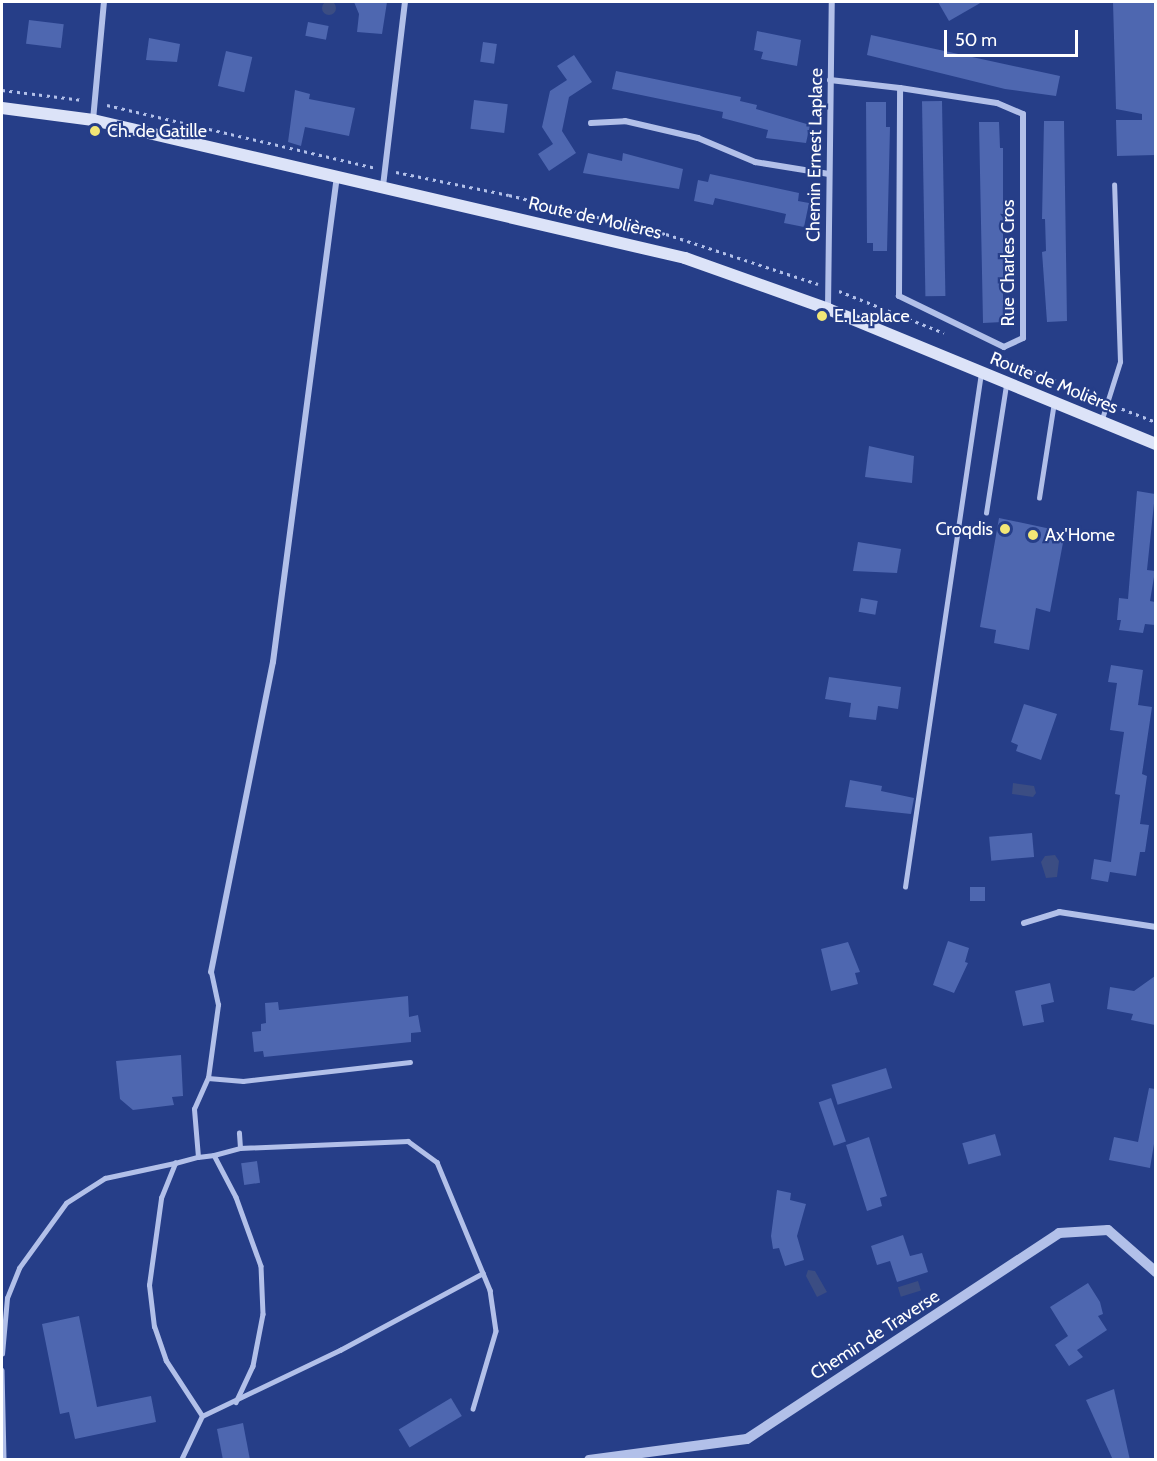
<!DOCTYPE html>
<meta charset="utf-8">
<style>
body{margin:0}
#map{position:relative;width:1157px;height:1461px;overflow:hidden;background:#263e88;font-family:Cabin,sans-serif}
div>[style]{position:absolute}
.water>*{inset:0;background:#3b4d83;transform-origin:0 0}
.round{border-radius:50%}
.building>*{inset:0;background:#4e67b0;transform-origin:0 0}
.path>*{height:3px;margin-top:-1.5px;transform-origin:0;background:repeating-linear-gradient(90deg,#b2c0e9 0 3px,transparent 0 7.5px)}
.service>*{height:4.5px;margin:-2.25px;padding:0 2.25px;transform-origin:2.25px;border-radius:2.25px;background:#b2c0e9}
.minor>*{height:6px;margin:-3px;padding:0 3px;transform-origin:3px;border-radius:3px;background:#b2c0e9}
.tertiary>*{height:10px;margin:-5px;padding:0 5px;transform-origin:5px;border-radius:5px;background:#b2c0e9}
.secondary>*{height:12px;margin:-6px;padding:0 6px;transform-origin:6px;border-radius:6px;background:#dce3f8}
.dots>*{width:16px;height:16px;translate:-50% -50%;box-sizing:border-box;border:3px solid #263e88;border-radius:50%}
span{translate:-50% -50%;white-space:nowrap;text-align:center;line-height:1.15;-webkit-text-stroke:4.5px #263e88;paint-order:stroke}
.poi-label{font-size:18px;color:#fff}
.left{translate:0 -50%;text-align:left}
.right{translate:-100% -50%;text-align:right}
.street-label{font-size:18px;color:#fff}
.frame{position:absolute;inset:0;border:3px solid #fff;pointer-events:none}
.scale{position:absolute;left:944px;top:30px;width:134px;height:27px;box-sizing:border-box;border:3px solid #fff;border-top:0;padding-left:8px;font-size:18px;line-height:21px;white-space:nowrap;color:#fff;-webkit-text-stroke:4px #263e88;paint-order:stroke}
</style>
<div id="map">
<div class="water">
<i class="round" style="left:322px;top:1px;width:14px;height:14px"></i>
<i style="clip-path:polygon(1013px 783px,1034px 786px,1036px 793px,1033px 797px,1012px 794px)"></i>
<i style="clip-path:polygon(1055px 855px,1059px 861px,1057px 877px,1046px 878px,1041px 862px,1045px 856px)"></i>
<i style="clip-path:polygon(808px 1270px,815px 1271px,827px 1292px,817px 1297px,806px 1276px)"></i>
<i style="left:918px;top:1281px;width:10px;height:21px;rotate:73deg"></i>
</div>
<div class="building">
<i style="clip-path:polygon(354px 2px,387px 2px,382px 34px,357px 32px,359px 14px)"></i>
<i style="clip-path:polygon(938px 2px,982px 2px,949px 21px)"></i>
<i style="clip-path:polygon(1113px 2px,1155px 2px,1155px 155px,1117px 156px,1116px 120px,1142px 120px,1142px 114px,1116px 109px)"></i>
<i style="left:29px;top:20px;width:35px;height:24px;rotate:7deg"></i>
<i style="left:308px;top:22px;width:21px;height:14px;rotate:11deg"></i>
<i style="clip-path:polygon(757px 31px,801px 40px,797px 66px,761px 59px,763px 52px,754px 50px)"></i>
<i style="clip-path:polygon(871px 35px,1060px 76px,1056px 96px,1005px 89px,867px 55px)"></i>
<i style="clip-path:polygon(149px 38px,180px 44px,177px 62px,146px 60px)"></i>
<i style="left:483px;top:42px;width:14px;height:20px;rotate:8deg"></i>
<i style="left:226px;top:51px;width:27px;height:36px;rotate:13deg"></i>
<i style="clip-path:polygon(574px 55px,592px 82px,569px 97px,562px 131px,576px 153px,549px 171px,538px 154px,553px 144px,542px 127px,550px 91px,567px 80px,557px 66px)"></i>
<i style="clip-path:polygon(616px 71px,741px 97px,740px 101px,757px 105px,756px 109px,810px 125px,806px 143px,766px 138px,768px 130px,722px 118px,723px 112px,612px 89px)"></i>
<i style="clip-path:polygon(295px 90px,310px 94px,309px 99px,355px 108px,349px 136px,305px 127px,301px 146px,288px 142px)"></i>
<i style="left:474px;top:100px;width:34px;height:29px;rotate:7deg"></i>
<i style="left:942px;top:101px;width:195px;height:20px;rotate:89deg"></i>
<i style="clip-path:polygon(866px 102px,886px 102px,886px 127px,890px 127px,887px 251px,873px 251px,873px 243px,867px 243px)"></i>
<i style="clip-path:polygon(1044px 121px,1064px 121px,1067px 321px,1047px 322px,1042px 252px,1046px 251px,1045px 219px,1042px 219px)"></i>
<i style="clip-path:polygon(979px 122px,999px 122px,1000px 148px,1003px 148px,1003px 322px,983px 323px)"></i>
<i style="clip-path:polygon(588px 153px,622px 161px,623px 153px,683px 169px,679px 189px,583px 173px)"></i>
<i style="clip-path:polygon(710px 174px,799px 193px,798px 201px,809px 203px,804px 227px,784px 223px,786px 214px,715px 198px,713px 205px,694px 201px,698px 180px,708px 182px)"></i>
<i style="clip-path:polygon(869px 446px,914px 456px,912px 483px,865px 477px)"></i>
<i style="clip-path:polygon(1137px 491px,1155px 494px,1147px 570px,1155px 571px,1150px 601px,1155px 602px,1155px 625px,1145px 624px,1143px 633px,1119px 630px,1121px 620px,1117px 620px,1119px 598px,1128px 599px)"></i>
<i style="clip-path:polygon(999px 518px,1065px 532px,1050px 612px,1036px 608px,1029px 650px,994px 643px,996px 630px,980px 627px)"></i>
<i style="clip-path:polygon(858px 542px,901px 549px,897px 573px,853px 571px)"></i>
<i style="left:861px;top:598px;width:17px;height:14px;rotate:10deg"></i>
<i style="clip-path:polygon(1111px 665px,1143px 670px,1138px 705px,1152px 707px,1142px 774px,1147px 776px,1140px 824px,1149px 825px,1145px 852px,1140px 852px,1136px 876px,1110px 872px,1108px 882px,1091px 879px,1094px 859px,1111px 862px,1120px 795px,1115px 794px,1124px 732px,1110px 730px,1117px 683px,1108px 682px)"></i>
<i style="clip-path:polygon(829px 677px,901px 687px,898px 709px,878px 706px,876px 720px,849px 717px,851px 703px,825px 699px)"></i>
<i style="clip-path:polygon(1024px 704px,1057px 714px,1041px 760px,1016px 751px,1018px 745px,1011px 742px)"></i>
<i style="clip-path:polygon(850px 780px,882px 786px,881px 791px,914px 798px,911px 814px,845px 807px)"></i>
<i style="left:1032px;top:833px;width:24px;height:43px;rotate:85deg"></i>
<i style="left:985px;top:887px;width:14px;height:15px;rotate:90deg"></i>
<i style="clip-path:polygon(948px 941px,969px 948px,965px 962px,968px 963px,954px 993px,933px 985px)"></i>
<i style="clip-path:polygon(848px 942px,860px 972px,855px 973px,858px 984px,831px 991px,821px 949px)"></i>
<i style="clip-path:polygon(1155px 976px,1155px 1025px,1131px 1020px,1133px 1014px,1107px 1009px,1110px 987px,1134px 991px)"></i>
<i style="clip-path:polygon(1050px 983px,1054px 1002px,1041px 1005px,1044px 1022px,1023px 1026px,1015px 991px)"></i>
<i style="clip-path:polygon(408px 996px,409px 1017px,418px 1015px,421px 1032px,411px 1033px,411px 1042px,264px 1057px,263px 1051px,254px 1052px,252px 1032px,261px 1031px,261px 1024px,266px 1023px,265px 1003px,278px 1002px,279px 1010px)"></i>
<i style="clip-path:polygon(181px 1055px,183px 1096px,172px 1097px,174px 1105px,133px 1110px,120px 1099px,116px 1061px)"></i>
<i style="left:886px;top:1068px;width:21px;height:57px;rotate:73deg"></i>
<i style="clip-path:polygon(1149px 1088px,1155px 1089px,1155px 1138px,1150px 1168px,1109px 1160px,1114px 1137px,1138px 1142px)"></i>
<i style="left:831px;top:1098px;width:46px;height:13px;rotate:71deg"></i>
<i style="left:995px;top:1134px;width:22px;height:34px;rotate:74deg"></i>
<i style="clip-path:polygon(869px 1137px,887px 1196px,880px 1198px,882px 1206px,867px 1211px,846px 1145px)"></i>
<i style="left:257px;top:1161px;width:22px;height:16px;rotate:82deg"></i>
<i style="clip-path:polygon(777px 1190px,791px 1193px,790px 1200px,806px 1204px,797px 1236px,804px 1260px,785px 1266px,779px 1248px,773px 1249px,771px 1236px)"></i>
<i style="clip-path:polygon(903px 1235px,910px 1256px,922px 1253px,928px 1272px,897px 1282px,890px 1261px,877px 1265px,871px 1246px)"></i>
<i style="clip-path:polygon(1088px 1283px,1100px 1302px,1103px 1314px,1098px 1316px,1107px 1330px,1077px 1350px,1083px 1357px,1069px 1366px,1055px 1345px,1068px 1336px,1050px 1307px)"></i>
<i style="clip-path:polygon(79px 1316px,97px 1407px,151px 1396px,156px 1422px,75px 1439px,69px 1412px,60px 1414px,42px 1324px)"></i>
<i style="clip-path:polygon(1114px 1389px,1130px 1460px,1113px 1460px,1086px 1400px)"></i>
<i style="left:451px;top:1398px;width:21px;height:61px;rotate:59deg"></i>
<i style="clip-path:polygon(243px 1423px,250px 1460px,223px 1460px,217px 1429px)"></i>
</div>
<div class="path">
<i style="left:2px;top:90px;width:81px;rotate:7.1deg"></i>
<i style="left:107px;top:105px;width:275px;rotate:13.2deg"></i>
<i style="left:396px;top:172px;width:115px;rotate:11.5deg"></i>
<i style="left:509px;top:195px;width:162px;rotate:14deg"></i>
<i style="left:666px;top:234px;width:160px;rotate:18.2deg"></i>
<i style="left:839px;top:291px;width:113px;rotate:21.8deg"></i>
<i style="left:1005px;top:359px;width:101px;rotate:23.3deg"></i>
<i style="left:1115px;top:406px;width:44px;rotate:21.3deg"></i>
</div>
<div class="service">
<i style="left:1102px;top:419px;width:60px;rotate:-72.5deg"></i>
<i style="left:1120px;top:362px;width:177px;rotate:-91.9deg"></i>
<i style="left:1039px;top:498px;width:97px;rotate:-81.1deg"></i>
<i style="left:986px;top:513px;width:130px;rotate:-81.1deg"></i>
<i style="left:905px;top:887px;width:520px;rotate:-81.59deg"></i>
<i style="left:208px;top:1078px;width:35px;rotate:5deg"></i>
<i style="left:243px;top:1081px;width:168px;rotate:-6.5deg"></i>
<i style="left:240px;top:1148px;width:168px;rotate:-2.4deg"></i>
<i style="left:408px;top:1141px;width:36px;rotate:36deg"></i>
<i style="left:437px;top:1162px;width:139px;rotate:67.5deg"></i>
<i style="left:490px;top:1290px;width:41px;rotate:81.7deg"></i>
<i style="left:496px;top:1331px;width:81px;rotate:106.4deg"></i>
<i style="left:214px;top:1155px;width:27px;rotate:-15deg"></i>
<i style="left:240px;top:1148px;width:15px;rotate:-94deg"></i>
<i style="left:198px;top:1157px;width:48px;rotate:-94.8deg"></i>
<i style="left:194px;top:1109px;width:34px;rotate:-66deg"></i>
<i style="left:208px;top:1078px;width:74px;rotate:-82.2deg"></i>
<i style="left:218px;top:1005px;width:34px;rotate:-102deg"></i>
<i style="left:2px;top:1354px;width:56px;rotate:-84.9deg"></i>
<i style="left:7px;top:1298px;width:32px;rotate:-68deg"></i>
<i style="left:19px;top:1268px;width:80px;rotate:-54.1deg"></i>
<i style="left:66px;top:1203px;width:46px;rotate:-32.7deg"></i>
<i style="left:105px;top:1178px;width:72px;rotate:-12.1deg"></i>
<i style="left:2px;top:1370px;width:90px;rotate:88.7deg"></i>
<i style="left:202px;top:1416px;width:66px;rotate:-123.2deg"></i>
<i style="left:166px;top:1361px;width:36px;rotate:-109deg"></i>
<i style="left:154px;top:1327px;width:42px;rotate:-96.8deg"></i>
<i style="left:149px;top:1285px;width:88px;rotate:-82.1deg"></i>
<i style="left:161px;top:1198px;width:38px;rotate:-68deg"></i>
<i style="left:175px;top:1163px;width:24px;rotate:-15deg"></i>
<i style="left:198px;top:1157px;width:16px;rotate:-7deg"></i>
<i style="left:214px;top:1155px;width:47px;rotate:62.4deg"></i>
<i style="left:236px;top:1197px;width:73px;rotate:70.1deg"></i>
<i style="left:261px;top:1266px;width:48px;rotate:87.6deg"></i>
<i style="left:263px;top:1314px;width:53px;rotate:100.9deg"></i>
<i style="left:253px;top:1366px;width:40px;rotate:115deg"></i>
<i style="left:181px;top:1460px;width:49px;rotate:-64.5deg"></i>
<i style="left:202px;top:1416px;width:153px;rotate:-25.6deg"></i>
<i style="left:340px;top:1350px;width:162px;rotate:-28.3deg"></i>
</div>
<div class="minor">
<i style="left:830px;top:80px;width:70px;rotate:6.5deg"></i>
<i style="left:900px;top:88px;width:98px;rotate:8.8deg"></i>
<i style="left:997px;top:103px;width:28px;rotate:23deg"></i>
<i style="left:1023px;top:114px;width:224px;rotate:90deg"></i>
<i style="left:1023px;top:338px;width:21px;rotate:155deg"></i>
<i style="left:1004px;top:347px;width:117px;rotate:-154.1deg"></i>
<i style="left:899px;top:296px;width:208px;rotate:-89.7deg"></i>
<i style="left:93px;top:120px;width:119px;rotate:-84.7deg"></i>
<i style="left:591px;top:123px;width:34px;rotate:-3deg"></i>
<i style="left:625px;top:121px;width:75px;rotate:13.1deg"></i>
<i style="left:698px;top:138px;width:62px;rotate:22.8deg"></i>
<i style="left:755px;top:162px;width:75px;rotate:9.2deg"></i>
<i style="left:383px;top:186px;width:185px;rotate:-83.2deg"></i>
<i style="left:828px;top:309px;width:307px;rotate:-89.3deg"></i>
<i style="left:1024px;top:923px;width:37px;rotate:-17deg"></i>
<i style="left:1059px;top:912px;width:98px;rotate:8.8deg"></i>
<i style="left:211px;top:972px;width:316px;rotate:-78.7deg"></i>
<i style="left:273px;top:662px;width:490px;rotate:-82.5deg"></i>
</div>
<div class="tertiary">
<i style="left:589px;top:1460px;width:159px;rotate:-7.6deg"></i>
<i style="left:747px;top:1439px;width:374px;rotate:-33.4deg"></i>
<i style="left:1059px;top:1233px;width:49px;rotate:-3.5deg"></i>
<i style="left:1108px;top:1230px;width:64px;rotate:41.2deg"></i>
</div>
<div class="secondary">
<i style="left:2px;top:108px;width:92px;rotate:7.5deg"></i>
<i style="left:93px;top:120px;width:608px;rotate:13.12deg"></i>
<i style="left:685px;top:258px;width:152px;rotate:19.6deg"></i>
<i style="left:828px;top:309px;width:355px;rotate:22.4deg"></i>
</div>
<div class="dots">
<i style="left:95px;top:131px;background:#f2e676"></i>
<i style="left:822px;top:316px;background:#f2e676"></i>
<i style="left:1005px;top:529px;background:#f2e676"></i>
<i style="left:1033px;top:535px;background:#f2e676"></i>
</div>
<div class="poi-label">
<span class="left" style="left:107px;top:131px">Ch. de Gatille</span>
<span class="left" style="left:834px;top:316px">E. Laplace</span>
<span class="right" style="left:993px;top:529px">Croqdis</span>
<span class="left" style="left:1045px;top:535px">Ax'Home</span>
</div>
<div class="street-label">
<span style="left:815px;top:155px;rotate:-89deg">Chemin Ernest Laplace</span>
<span style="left:595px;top:218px;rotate:13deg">Route de Molières</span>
<span style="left:1008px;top:263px;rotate:-90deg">Rue Charles Cros</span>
<span style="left:1054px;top:383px;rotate:22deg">Route de Molières</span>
<span style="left:875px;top:1335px;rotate:-33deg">Chemin de Traverse</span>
</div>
<div class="frame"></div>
<div class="scale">50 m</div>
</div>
